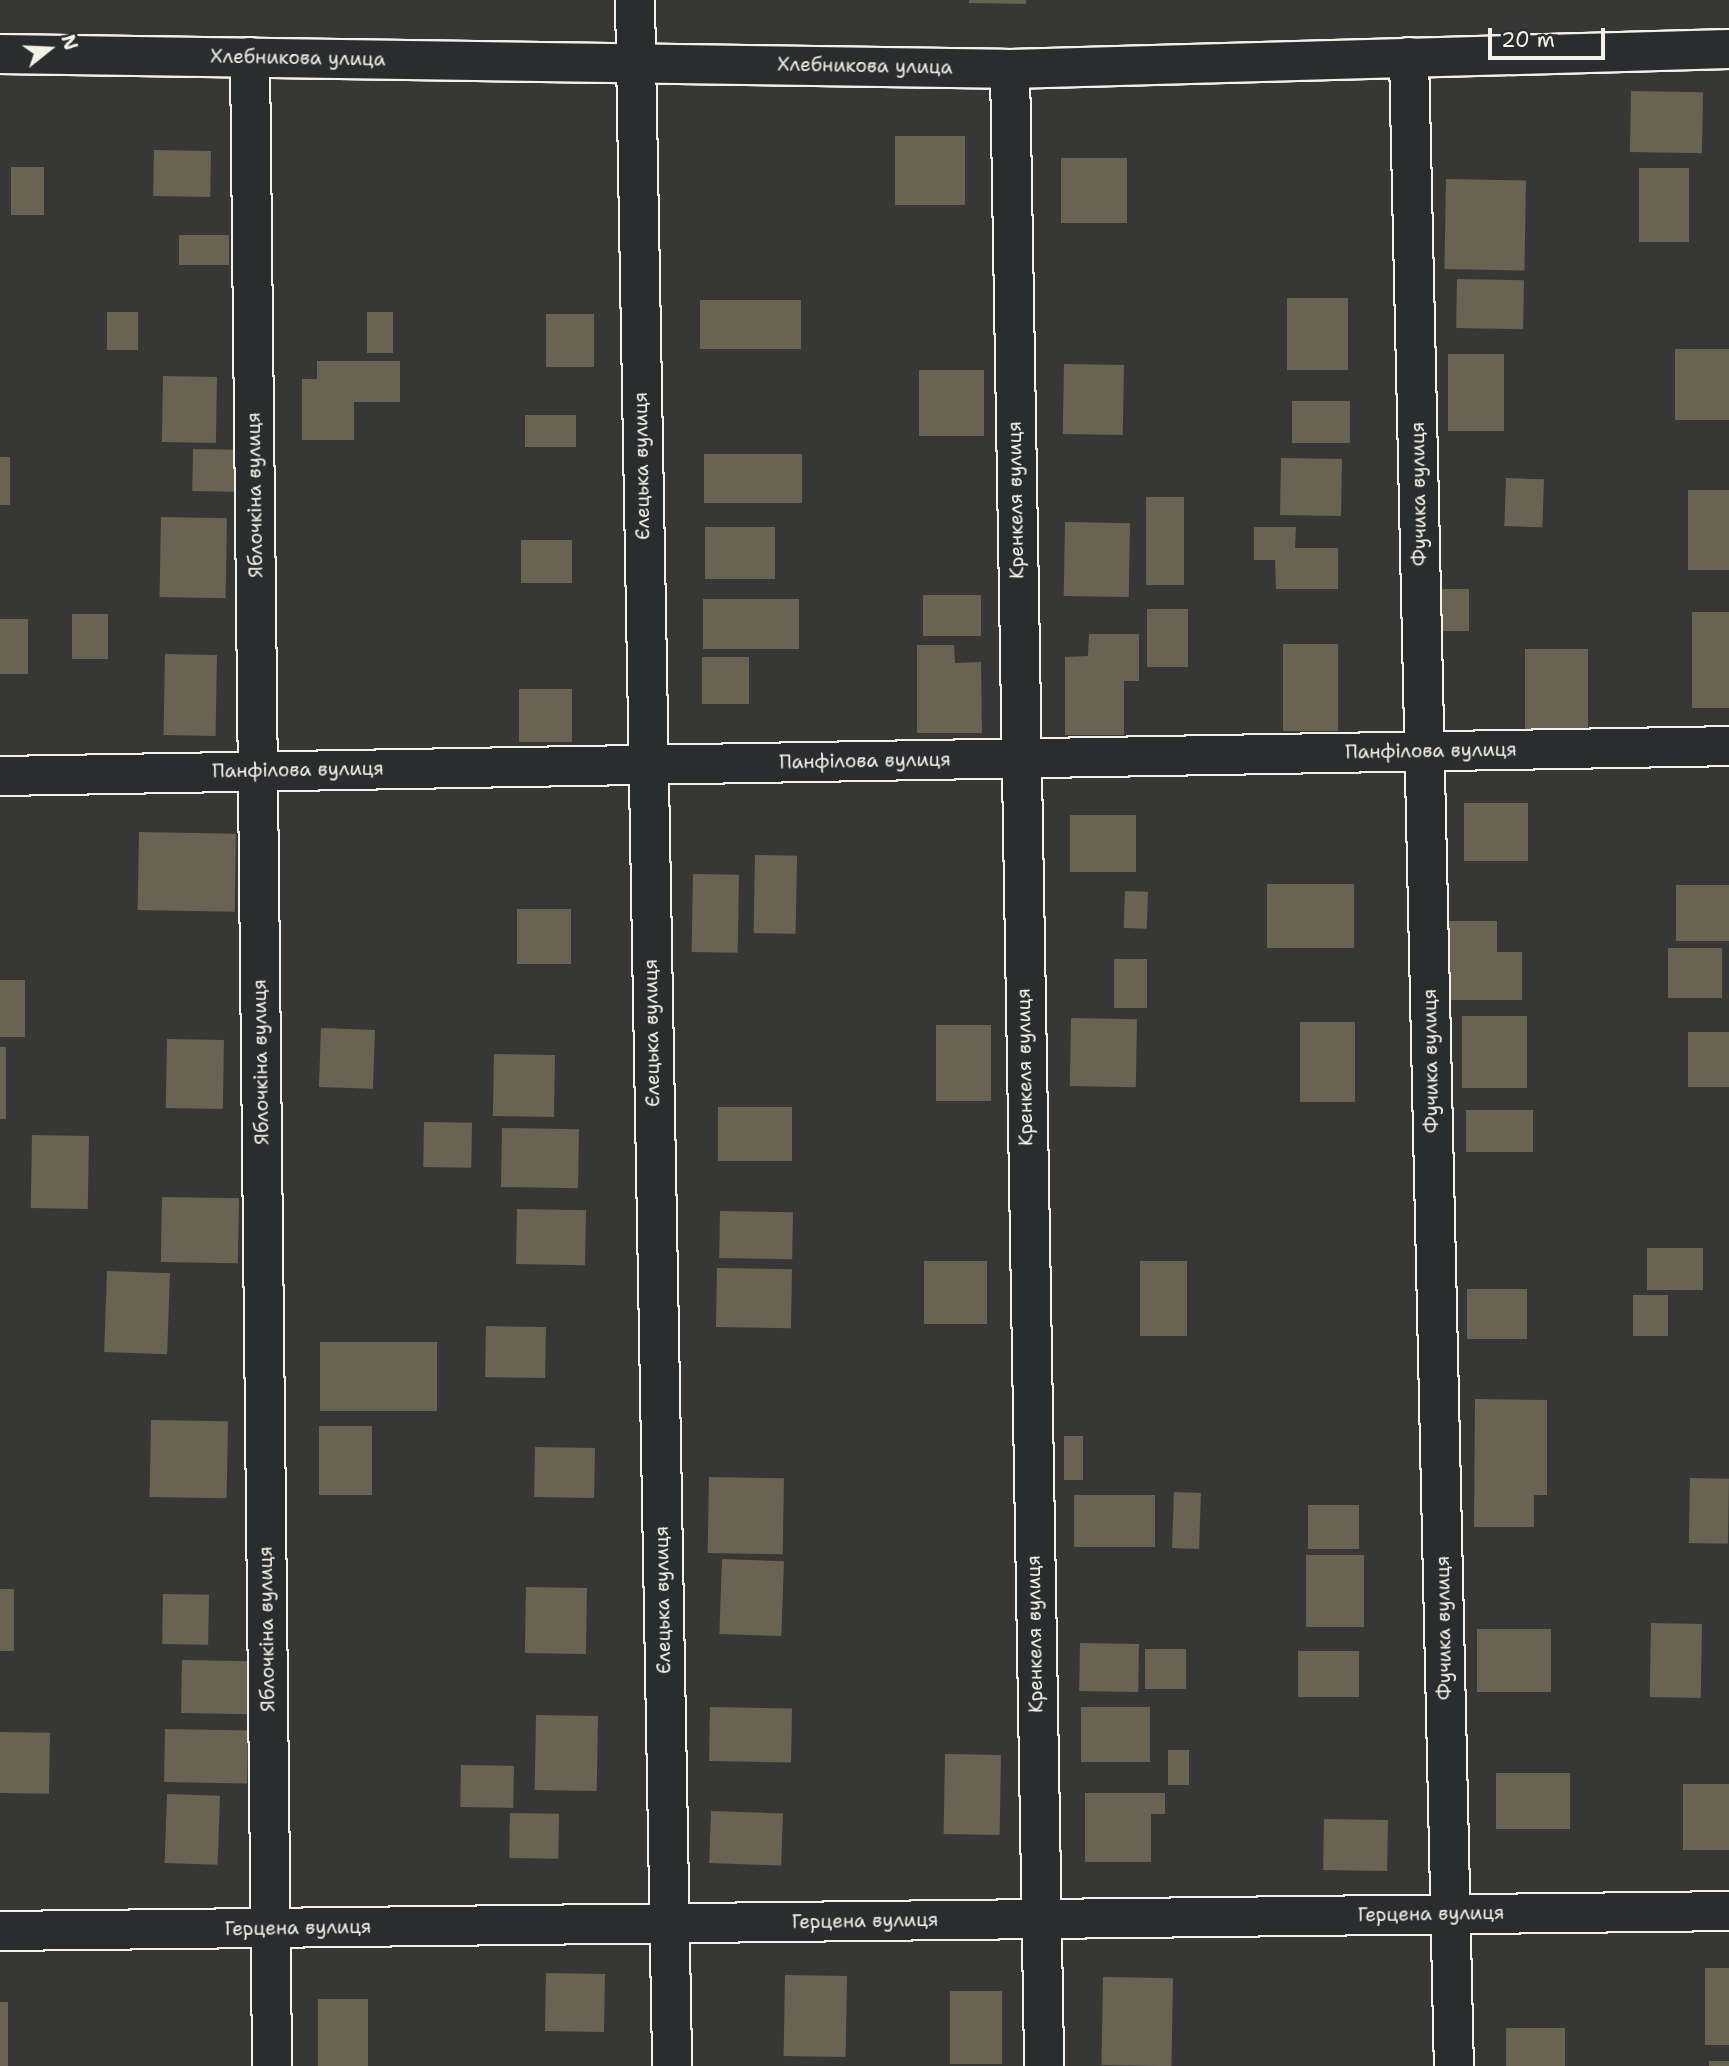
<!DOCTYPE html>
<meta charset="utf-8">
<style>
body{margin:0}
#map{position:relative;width:1729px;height:2066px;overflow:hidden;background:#373835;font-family:"Shantell Sans",sans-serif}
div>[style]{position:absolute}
.building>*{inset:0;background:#6a6353;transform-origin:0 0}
.roads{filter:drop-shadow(2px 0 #f4f1e8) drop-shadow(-2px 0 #f4f1e8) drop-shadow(0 2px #f4f1e8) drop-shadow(0 -2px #f4f1e8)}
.minor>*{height:38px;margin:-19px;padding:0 19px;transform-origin:19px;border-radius:19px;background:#2a2d2e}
span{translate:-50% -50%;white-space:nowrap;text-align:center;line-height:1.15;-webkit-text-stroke:5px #2a2d2e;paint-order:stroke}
.street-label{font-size:19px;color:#f4f1e8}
.north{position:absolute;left:14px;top:14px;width:70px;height:70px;-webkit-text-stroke:5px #2a2d2e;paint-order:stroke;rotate:72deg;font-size:19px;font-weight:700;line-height:28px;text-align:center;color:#f4f1e8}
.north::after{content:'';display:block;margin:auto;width:24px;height:32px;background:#f4f1e8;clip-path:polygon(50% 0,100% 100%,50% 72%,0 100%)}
.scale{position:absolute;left:1488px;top:28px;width:117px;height:32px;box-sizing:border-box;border:4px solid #f4f1e8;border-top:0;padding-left:9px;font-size:21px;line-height:24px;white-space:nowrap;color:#f4f1e8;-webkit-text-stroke:5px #2a2d2e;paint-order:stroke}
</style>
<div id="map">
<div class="building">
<i style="clip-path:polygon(969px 0,1026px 0,1026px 4px,969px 3px)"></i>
<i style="left:1631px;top:91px;width:72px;height:61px;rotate:1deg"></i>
<i style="left:895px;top:136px;width:70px;height:69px"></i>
<i style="left:154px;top:150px;width:57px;height:46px;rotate:1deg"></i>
<i style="left:1061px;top:158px;width:66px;height:65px"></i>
<i style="left:11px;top:167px;width:33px;height:48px"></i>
<i style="left:1639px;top:168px;width:50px;height:74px"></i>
<i style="left:1446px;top:179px;width:80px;height:90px;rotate:1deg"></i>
<i style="left:179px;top:235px;width:50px;height:30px"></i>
<i style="left:1457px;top:279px;width:67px;height:49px;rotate:1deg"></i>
<i style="left:1287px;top:298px;width:61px;height:72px"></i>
<i style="left:801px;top:300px;width:49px;height:101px;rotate:90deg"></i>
<i style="left:107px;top:312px;width:31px;height:38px"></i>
<i style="left:367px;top:312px;width:26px;height:41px"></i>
<i style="left:546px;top:314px;width:48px;height:53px"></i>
<i style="left:1675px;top:349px;width:54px;height:71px"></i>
<i style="left:1448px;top:354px;width:56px;height:77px"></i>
<i style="clip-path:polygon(317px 361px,400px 361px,400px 402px,354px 402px,354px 440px,302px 440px,302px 379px,317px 379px)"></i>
<i style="left:1064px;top:364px;width:60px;height:70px;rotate:1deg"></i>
<i style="left:919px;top:370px;width:65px;height:66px"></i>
<i style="left:163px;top:376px;width:54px;height:66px;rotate:1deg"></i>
<i style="left:1292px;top:401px;width:58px;height:42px"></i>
<i style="left:525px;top:415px;width:51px;height:32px"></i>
<i style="left:193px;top:449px;width:44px;height:42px;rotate:1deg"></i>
<i style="left:704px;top:454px;width:98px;height:49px"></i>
<i style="left:0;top:457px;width:10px;height:48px"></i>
<i style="left:1281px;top:458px;width:61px;height:57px;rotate:1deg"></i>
<i style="left:1506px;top:478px;width:38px;height:48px;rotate:2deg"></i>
<i style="left:1688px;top:490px;width:41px;height:80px"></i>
<i style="left:1146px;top:497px;width:38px;height:88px"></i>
<i style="left:161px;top:517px;width:66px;height:80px;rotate:1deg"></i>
<i style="left:1065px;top:522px;width:65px;height:74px;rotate:1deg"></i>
<i style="left:705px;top:527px;width:70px;height:52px"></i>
<i style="clip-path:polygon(1254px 527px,1296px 527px,1295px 548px,1338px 548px,1338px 589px,1276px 589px,1275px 560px,1254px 560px)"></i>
<i style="left:521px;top:540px;width:51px;height:43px"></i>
<i style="left:1440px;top:589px;width:29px;height:42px"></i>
<i style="left:923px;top:595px;width:58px;height:41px"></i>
<i style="left:703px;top:599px;width:96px;height:50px"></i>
<i style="left:1147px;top:609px;width:41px;height:58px"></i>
<i style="left:1692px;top:612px;width:37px;height:96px"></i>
<i style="left:72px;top:614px;width:36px;height:45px"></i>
<i style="left:0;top:619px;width:28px;height:55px"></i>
<i style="clip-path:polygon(1089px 634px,1139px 634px,1139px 681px,1124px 681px,1124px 735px,1065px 735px,1065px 657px,1088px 656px)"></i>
<i style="left:1283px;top:644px;width:55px;height:87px"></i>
<i style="clip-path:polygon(917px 645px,954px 645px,955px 663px,981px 662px,982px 733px,917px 733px)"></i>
<i style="left:1525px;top:649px;width:63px;height:81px"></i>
<i style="left:165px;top:654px;width:52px;height:81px;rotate:1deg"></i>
<i style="left:702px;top:657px;width:47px;height:47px"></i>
<i style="left:572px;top:689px;width:53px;height:53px;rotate:90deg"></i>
<i style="left:1464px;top:803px;width:64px;height:58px"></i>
<i style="left:1070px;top:815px;width:66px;height:57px"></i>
<i style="left:139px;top:832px;width:97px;height:78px;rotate:1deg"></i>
<i style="left:755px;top:855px;width:42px;height:78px;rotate:1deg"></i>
<i style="left:693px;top:874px;width:46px;height:78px;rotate:1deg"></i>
<i style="left:1267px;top:884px;width:87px;height:64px"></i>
<i style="left:1676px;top:885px;width:53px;height:56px"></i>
<i style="left:1125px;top:891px;width:23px;height:37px;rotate:2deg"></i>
<i style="left:517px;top:909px;width:54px;height:55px"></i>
<i style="clip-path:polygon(1449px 921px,1497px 921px,1497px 952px,1522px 952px,1522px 1000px,1449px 1000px)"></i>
<i style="left:1668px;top:948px;width:54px;height:50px"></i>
<i style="left:1114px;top:959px;width:33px;height:49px"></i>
<i style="left:0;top:980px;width:25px;height:57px"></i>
<i style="left:1462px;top:1016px;width:65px;height:72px"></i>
<i style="left:1071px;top:1018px;width:66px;height:68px;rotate:1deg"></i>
<i style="left:1300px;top:1022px;width:55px;height:80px"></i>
<i style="left:936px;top:1025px;width:55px;height:76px"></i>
<i style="left:321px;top:1028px;width:54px;height:59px;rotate:2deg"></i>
<i style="left:1688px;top:1032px;width:41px;height:55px"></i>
<i style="left:167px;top:1039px;width:57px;height:69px;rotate:1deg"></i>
<i style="left:0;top:1047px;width:6px;height:72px"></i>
<i style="left:494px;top:1054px;width:61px;height:62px;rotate:1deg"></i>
<i style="left:718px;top:1107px;width:74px;height:54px"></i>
<i style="left:1466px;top:1110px;width:67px;height:42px"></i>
<i style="left:424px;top:1122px;width:48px;height:45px;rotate:1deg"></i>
<i style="left:502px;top:1128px;width:77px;height:59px;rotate:1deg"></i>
<i style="left:32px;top:1135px;width:57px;height:73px;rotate:1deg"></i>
<i style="left:162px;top:1197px;width:77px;height:65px;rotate:1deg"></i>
<i style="left:517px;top:1209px;width:69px;height:55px;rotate:1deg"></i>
<i style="left:720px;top:1211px;width:73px;height:47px;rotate:1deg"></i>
<i style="left:1647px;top:1248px;width:56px;height:42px"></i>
<i style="left:987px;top:1261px;width:63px;height:63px;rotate:90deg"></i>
<i style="left:1140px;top:1261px;width:47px;height:75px"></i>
<i style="left:717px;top:1268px;width:75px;height:59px;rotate:1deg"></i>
<i style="left:107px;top:1271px;width:63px;height:81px;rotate:2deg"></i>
<i style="left:1467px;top:1289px;width:60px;height:50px"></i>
<i style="left:1633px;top:1295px;width:35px;height:41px"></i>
<i style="left:486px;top:1326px;width:60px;height:51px;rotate:1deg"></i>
<i style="left:320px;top:1342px;width:117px;height:69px"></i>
<i style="clip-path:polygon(1475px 1399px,1547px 1400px,1547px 1495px,1534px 1495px,1534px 1527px,1474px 1527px)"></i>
<i style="left:151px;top:1420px;width:77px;height:77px;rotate:1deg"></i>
<i style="left:319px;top:1426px;width:53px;height:69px"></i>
<i style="left:1083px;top:1436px;width:44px;height:19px;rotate:90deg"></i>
<i style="left:535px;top:1447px;width:60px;height:50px;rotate:1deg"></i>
<i style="left:709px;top:1477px;width:75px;height:76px;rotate:1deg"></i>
<i style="left:1690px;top:1478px;width:39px;height:65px;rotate:1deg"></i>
<i style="left:1174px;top:1492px;width:27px;height:56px;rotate:2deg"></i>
<i style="left:1074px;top:1495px;width:81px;height:52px"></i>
<i style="left:1308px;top:1505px;width:51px;height:44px"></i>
<i style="left:1306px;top:1555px;width:58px;height:72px"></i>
<i style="left:722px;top:1559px;width:62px;height:75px;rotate:2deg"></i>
<i style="left:526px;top:1587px;width:61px;height:66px;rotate:1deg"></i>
<i style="left:0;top:1589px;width:14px;height:62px"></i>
<i style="left:163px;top:1594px;width:46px;height:50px;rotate:1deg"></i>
<i style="left:1651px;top:1623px;width:51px;height:74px;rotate:1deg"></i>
<i style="left:1477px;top:1629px;width:74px;height:63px"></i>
<i style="left:1080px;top:1643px;width:59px;height:48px;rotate:1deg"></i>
<i style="left:1145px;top:1649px;width:41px;height:40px"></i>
<i style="left:1298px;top:1651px;width:61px;height:46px"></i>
<i style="left:182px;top:1660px;width:68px;height:53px;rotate:1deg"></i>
<i style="left:710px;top:1707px;width:82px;height:54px;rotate:1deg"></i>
<i style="left:1081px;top:1707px;width:69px;height:55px"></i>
<i style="left:536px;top:1715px;width:62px;height:75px;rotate:1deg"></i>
<i style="left:165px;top:1729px;width:83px;height:53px;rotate:1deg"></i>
<i style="left:0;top:1732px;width:50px;height:61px;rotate:1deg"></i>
<i style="left:1168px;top:1750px;width:21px;height:35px"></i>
<i style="left:945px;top:1754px;width:56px;height:80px;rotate:1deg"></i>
<i style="left:461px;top:1765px;width:53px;height:42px;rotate:1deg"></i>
<i style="left:1496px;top:1773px;width:74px;height:56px"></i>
<i style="left:1683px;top:1784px;width:46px;height:66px"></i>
<i style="clip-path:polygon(1085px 1793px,1165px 1793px,1165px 1814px,1151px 1814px,1151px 1862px,1085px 1862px)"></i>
<i style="left:167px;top:1794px;width:53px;height:69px;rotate:2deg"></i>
<i style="left:711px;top:1811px;width:72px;height:52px;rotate:2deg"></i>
<i style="left:510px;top:1813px;width:49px;height:45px;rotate:1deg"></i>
<i style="left:1324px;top:1819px;width:64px;height:51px;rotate:1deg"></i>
<i style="left:1705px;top:1968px;width:24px;height:77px"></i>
<i style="left:546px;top:1973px;width:59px;height:58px;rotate:1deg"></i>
<i style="left:785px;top:1975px;width:62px;height:81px;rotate:1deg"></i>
<i style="left:1103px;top:1977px;width:70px;height:88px;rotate:1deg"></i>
<i style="left:950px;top:1991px;width:52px;height:73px"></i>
<i style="left:318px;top:1999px;width:50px;height:67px"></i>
<i style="left:0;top:2002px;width:8px;height:64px"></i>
<i style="left:1506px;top:2028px;width:59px;height:38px"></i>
<i style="left:1709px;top:2061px;width:20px;height:5px"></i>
</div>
<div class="roads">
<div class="minor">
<i style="left:635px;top:0;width:2066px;rotate:88.97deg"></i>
<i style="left:0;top:54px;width:1010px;rotate:0.85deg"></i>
<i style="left:1010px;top:69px;width:719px;rotate:-1.59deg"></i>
<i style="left:250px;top:57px;width:2009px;rotate:89.37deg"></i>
<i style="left:1409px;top:57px;width:2010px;rotate:88.72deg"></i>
<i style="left:1010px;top:69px;width:1997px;rotate:89.02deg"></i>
<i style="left:0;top:776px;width:1729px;rotate:-0.99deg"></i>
<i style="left:0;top:1931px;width:1729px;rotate:-0.66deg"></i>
</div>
</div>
<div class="street-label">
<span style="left:298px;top:58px;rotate:1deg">Хлебникова улица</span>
<span style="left:865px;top:66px;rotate:1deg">Хлебникова улица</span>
<span style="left:642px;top:466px;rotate:-91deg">Єлецька вулиця</span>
<span style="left:1419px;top:494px;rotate:-91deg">Фучика вулиця</span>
<span style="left:255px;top:495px;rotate:-91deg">Яблочкіна вулиця</span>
<span style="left:1016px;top:500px;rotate:-91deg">Кренкеля вулиця</span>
<span style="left:1431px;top:751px;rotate:-1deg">Панфілова вулиця</span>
<span style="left:865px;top:761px;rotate:-1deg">Панфілова вулиця</span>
<span style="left:298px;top:770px;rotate:-1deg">Панфілова вулиця</span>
<span style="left:652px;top:1033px;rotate:-91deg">Єлецька вулиця</span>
<span style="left:1431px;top:1061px;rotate:-91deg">Фучика вулиця</span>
<span style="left:261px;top:1062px;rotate:-91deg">Яблочкіна вулиця</span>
<span style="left:1025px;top:1067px;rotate:-91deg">Кренкеля вулиця</span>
<span style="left:663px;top:1600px;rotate:-91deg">Єлецька вулиця</span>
<span style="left:1444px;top:1628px;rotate:-91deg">Фучика вулиця</span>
<span style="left:267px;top:1629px;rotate:-91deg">Яблочкіна вулиця</span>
<span style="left:1035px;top:1634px;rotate:-91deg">Кренкеля вулиця</span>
<span style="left:1431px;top:1914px;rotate:-1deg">Герцена вулиця</span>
<span style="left:865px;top:1921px;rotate:-1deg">Герцена вулиця</span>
<span style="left:298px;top:1928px;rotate:-1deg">Герцена вулиця</span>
</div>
<div class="north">N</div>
<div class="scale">20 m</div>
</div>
